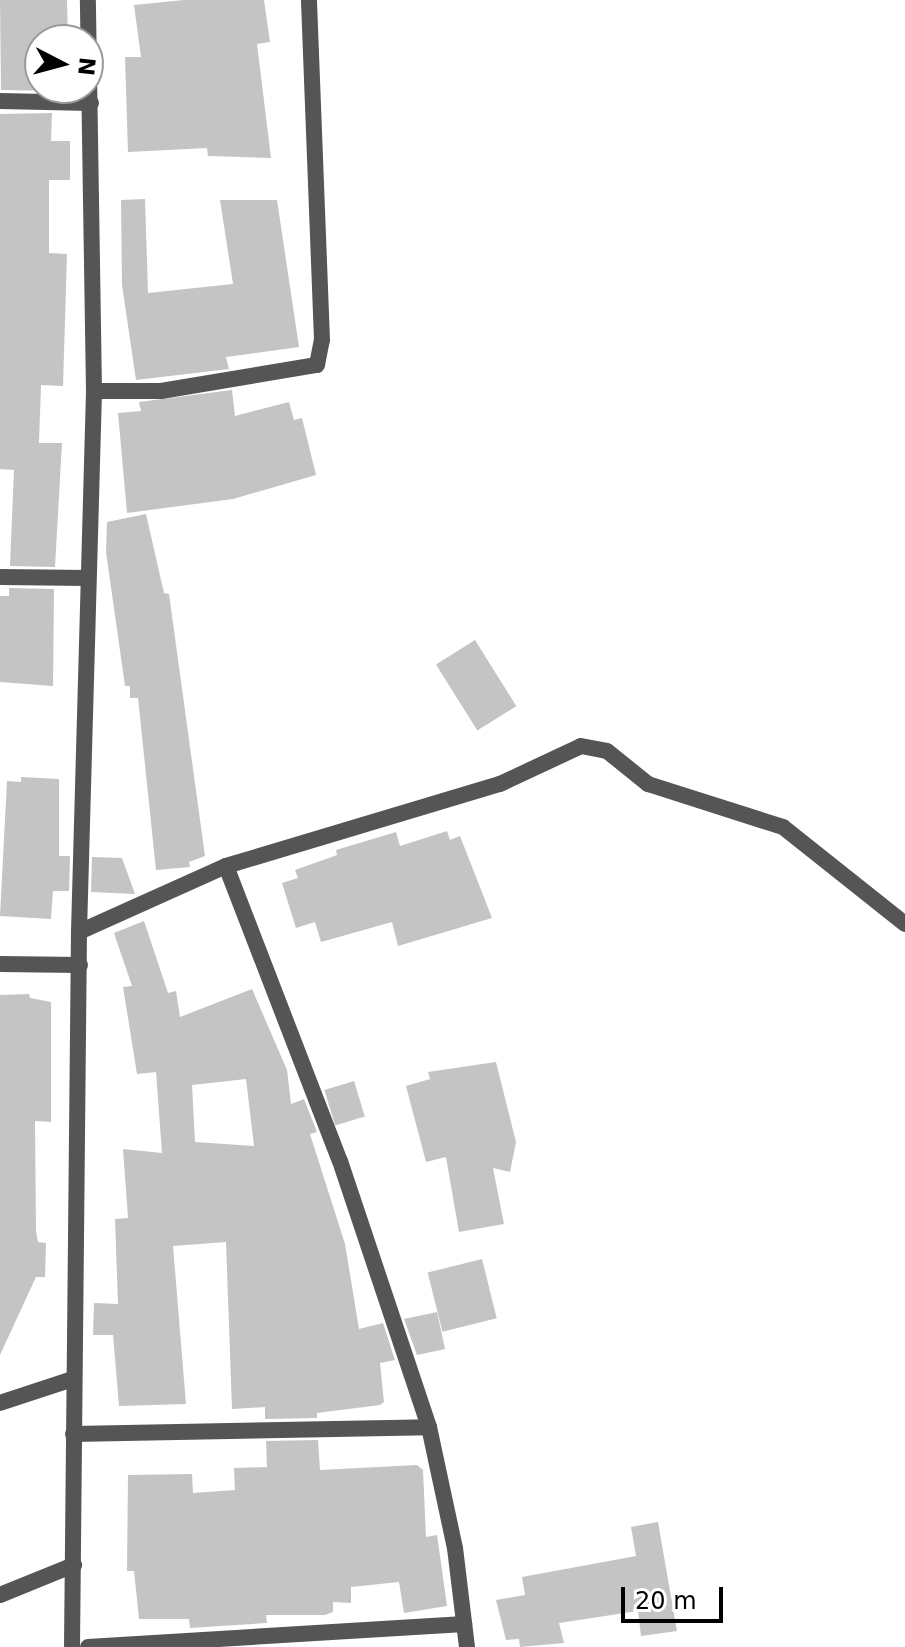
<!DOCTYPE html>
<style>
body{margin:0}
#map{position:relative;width:905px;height:1647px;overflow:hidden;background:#fff;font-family:"DejaVu Sans",sans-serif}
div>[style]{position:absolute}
.building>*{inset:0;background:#c4c4c4;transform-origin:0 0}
.minor>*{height:16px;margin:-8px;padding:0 8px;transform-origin:8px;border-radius:8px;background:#555}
span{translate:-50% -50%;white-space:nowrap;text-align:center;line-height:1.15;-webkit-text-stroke:8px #fff;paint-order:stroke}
.north{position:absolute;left:24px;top:24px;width:80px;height:80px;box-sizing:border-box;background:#fff;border:2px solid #999;border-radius:50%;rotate:96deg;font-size:22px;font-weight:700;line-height:32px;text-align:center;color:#000}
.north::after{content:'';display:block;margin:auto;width:28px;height:36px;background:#000;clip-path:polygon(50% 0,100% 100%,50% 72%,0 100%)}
.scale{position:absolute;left:621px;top:1587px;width:102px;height:36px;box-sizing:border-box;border:4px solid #000;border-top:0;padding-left:10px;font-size:24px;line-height:28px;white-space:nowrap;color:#000;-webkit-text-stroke:6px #fff;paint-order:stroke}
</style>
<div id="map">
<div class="building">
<i style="clip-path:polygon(0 0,67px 0,68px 40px,40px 40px,40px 88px,60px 88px,56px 91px,1px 90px)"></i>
<i style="clip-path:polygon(184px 0,264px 0,270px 42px,257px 44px,271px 158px,208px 156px,207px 148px,128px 152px,125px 57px,141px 57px,134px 5px)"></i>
<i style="clip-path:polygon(52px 113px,51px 141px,70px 141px,70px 180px,49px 180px,49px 253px,67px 254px,63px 386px,41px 385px,39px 443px,62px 443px,55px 567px,10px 566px,14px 470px,0 469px,0 114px)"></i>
<i style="clip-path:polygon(145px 199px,148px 293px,233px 284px,220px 200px,277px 200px,299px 347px,226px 357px,229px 369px,136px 380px,122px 285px,121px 200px)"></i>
<i style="clip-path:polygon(232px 390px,235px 416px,289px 402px,294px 420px,302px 418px,316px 475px,233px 499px,127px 513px,118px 413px,141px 411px,139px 402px)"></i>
<i style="clip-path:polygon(146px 514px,164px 593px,169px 594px,205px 856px,189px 862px,190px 867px,156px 870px,138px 698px,130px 698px,130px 686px,125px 686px,106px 552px,107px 522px)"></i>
<i style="clip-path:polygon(9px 588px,54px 589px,53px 686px,0 682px,0 596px,9px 596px)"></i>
<i style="left:475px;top:640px;width:78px;height:46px;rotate:58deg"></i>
<i style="clip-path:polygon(21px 777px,59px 779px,59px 856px,70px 856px,69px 891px,53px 891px,51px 919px,0 916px,7px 781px,21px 782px)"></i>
<i style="clip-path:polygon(447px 831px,450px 840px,460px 836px,492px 918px,398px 946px,392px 922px,321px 942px,315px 922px,296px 928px,282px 883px,298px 878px,295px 870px,337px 855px,336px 850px,396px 832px,400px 846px)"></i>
<i style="clip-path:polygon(92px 857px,122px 858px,135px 894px,91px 892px)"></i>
<i style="clip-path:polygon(evenodd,144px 921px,168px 993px,176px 991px,180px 1017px,252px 989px,287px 1070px,291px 1104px,304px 1099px,317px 1132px,310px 1134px,345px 1244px,359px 1329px,383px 1323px,395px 1360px,380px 1363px,384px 1402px,380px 1405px,317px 1413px,317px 1418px,265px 1419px,265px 1407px,232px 1409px,226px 1242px,173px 1246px,186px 1404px,119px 1406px,113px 1335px,93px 1335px,94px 1303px,118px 1304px,115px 1219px,128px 1218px,123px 1149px,162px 1153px,156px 1072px,137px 1074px,123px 987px,132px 986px,114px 933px,144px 921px,246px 1079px,254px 1146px,195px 1142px,192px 1085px,246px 1079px)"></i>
<i style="clip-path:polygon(29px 994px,30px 998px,51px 1002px,51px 1122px,35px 1121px,36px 1231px,38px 1242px,46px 1243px,45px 1277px,36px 1277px,0 1355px,0 995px)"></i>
<i style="clip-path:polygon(496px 1062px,516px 1142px,510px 1172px,493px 1168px,504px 1224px,459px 1232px,446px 1157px,426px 1162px,406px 1086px,430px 1079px,428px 1072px)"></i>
<i style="left:354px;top:1081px;width:37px;height:31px;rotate:73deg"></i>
<i style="left:482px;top:1259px;width:61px;height:56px;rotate:76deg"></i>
<i style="clip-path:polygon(437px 1312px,445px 1349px,417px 1355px,404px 1319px)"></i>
<i style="clip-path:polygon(318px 1440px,320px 1470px,417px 1465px,423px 1470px,426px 1537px,437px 1535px,447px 1606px,404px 1613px,399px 1582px,351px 1587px,351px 1603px,333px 1602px,333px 1612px,325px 1615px,266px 1615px,267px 1623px,190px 1628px,189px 1619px,139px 1619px,134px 1571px,127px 1571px,128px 1475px,192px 1474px,193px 1493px,235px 1490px,234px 1468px,267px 1467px,266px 1441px)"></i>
<i style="clip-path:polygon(658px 1522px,677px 1631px,641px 1636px,638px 1611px,559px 1623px,564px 1643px,520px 1647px,519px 1639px,506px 1640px,496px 1600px,525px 1595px,522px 1577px,636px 1556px,631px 1527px)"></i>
</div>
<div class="minor">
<i style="left:0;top:101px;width:91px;rotate:1.3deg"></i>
<i style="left:94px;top:391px;width:67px"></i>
<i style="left:161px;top:391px;width:158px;rotate:-9.5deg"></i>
<i style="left:317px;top:365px;width:25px;rotate:-79deg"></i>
<i style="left:322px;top:340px;width:340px;rotate:-92.2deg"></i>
<i style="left:0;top:577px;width:87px;rotate:0.7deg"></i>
<i style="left:226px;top:866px;width:316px;rotate:68.9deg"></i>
<i style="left:340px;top:1161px;width:280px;rotate:71.5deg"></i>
<i style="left:429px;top:1427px;width:124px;rotate:77.9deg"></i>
<i style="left:455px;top:1548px;width:100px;rotate:83.1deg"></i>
<i style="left:79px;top:932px;width:161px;rotate:-24.2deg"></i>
<i style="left:226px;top:866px;width:286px;rotate:-16.7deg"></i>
<i style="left:500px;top:784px;width:89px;rotate:-25.1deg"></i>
<i style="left:581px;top:746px;width:26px;rotate:11deg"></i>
<i style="left:607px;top:751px;width:53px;rotate:38.8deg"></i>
<i style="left:648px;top:784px;width:142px;rotate:17.7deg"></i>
<i style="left:783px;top:827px;width:156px;rotate:38.5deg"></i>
<i style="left:0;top:964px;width:80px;rotate:0.7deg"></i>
<i style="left:0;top:1403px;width:77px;rotate:-18.2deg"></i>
<i style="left:73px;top:1434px;width:356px;rotate:-1.1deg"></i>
<i style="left:0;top:1595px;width:80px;rotate:-22.1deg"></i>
<i style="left:72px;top:1647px;width:715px;rotate:-89.44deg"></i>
<i style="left:79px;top:932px;width:541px;rotate:-88.41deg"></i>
<i style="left:94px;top:391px;width:391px;rotate:-90.9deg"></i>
<i style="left:88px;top:1647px;width:377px;rotate:-3.5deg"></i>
</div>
<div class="north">N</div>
<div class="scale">20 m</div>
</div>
